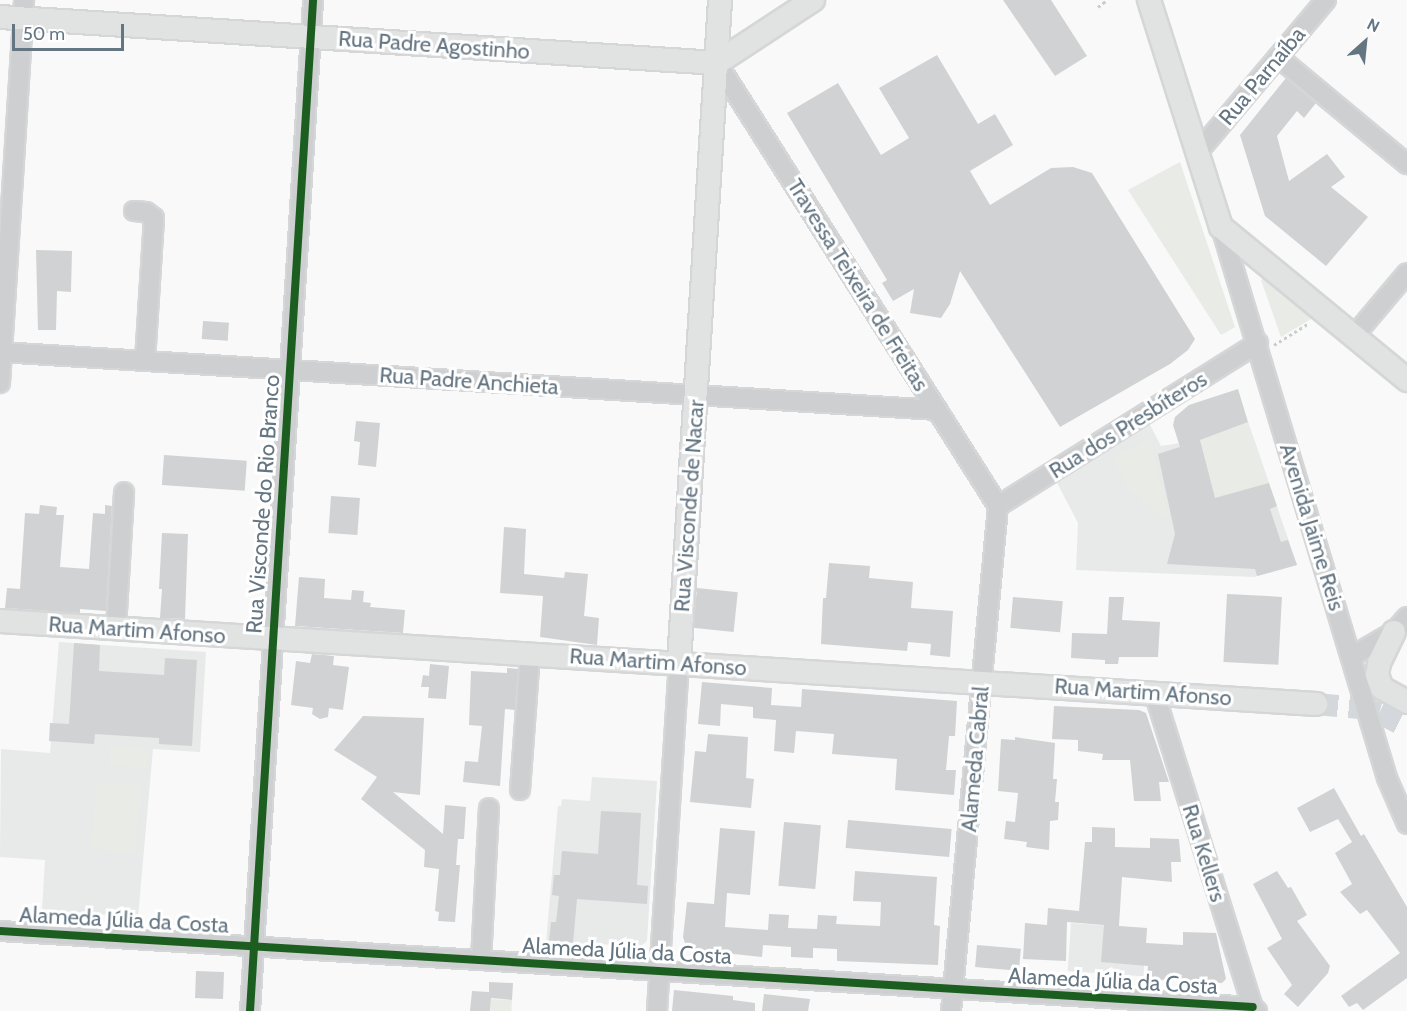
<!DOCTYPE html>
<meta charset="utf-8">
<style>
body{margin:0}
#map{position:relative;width:1407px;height:1011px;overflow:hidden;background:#f9f9f9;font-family:Cabin,sans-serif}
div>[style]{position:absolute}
.built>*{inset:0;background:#e8e9e9;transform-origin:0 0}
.green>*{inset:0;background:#e8ebe6;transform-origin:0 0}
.building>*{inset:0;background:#d0d2d3;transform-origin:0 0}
.major-tunnel>*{height:22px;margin-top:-11px;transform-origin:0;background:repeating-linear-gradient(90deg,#d4d8dc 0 22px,transparent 0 33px)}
.path>*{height:3px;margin-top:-1.5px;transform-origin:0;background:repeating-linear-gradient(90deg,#cbcccd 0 3px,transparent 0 6px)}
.roads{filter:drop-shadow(2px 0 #d5d6d7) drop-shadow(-2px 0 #d5d6d7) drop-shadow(0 2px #d5d6d7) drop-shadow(0 -2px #d5d6d7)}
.minor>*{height:18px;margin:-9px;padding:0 9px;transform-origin:9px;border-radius:9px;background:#cecfd0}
.major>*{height:22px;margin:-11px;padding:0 11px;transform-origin:11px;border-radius:11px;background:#e1e2e2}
.cycleway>*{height:8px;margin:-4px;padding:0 4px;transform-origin:4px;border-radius:4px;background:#1b5e20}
span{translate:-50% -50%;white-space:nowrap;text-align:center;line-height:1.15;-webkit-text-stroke:6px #fff;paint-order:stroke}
.street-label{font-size:22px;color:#657683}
.north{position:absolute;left:1335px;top:12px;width:60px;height:60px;-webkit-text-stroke:4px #fff;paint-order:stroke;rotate:27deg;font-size:16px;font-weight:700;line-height:24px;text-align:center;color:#657683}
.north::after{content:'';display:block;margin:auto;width:21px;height:27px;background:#657683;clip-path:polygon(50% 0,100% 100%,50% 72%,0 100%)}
.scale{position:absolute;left:12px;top:24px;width:112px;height:27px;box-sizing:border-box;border:3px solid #657683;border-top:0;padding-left:8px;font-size:18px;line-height:21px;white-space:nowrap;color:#657683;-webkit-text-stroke:4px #fff;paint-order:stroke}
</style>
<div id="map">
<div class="built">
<i style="clip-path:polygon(1148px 421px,1161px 446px,1200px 440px,1248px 422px,1297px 565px,1254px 577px,1076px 570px,1078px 523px,1054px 477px)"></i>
<i style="clip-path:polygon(59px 642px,206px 652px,200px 752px,153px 749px,138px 917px,42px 910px,45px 860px,0 857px,1px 749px,50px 753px)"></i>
<i style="clip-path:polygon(592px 777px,657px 781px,647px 941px,641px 946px,546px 942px,558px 806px,561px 806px,562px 799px,590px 801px)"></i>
<i style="left:1071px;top:923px;width:76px;height:48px;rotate:4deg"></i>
</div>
<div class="green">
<i style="clip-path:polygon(1180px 162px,1235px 327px,1221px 335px,1128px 190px)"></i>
<i style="clip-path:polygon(1266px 277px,1316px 316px,1281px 337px,1261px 280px)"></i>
<i style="clip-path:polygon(1248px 422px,1269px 483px,1215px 498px,1200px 440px)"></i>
<i style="clip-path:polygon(1150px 436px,1168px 515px,1164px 518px,1127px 487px,1113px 458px)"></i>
<i style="left:110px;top:747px;width:38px;height:19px;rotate:3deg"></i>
<i style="left:97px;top:782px;width:44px;height:67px;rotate:5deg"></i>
<i style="left:491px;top:999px;width:21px;height:12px;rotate:3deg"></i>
</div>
<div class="building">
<i style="clip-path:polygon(1003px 0,1051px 0,1087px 56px,1055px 76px)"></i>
<i style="clip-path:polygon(937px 55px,978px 124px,995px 114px,1013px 145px,970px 171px,990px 205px,1051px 168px,1073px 167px,1092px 173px,1195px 339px,1188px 350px,1170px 364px,1060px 427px,960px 271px,950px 304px,941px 318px,910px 313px,914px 289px,893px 301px,882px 283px,887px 280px,787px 113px,838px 83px,881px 155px,909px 138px,879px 88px)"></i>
<i style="clip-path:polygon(1286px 78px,1316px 103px,1304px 118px,1297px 111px,1277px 136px,1289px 181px,1327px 154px,1345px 177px,1331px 187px,1368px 217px,1326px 266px,1265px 216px,1240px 135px)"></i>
<i style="clip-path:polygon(36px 250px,72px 251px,71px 292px,57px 291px,56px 330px,38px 330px)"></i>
<i style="left:203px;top:321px;width:26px;height:18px;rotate:4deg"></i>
<i style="clip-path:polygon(1238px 389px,1248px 422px,1200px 440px,1215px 498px,1269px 483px,1277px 506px,1270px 509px,1281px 542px,1288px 540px,1297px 565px,1257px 576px,1255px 569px,1167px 564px,1175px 534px,1158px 454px,1180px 447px,1173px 425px,1175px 417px,1189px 405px)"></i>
<i style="clip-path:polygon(356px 421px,380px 423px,376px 467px,358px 465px,360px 442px,354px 441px)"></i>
<i style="left:164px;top:455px;width:83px;height:30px;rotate:4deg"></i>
<i style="left:331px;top:496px;width:29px;height:37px;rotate:4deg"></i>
<i style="clip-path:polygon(40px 505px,57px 507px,56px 515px,64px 515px,60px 567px,89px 569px,93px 513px,105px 514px,105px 505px,112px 506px,106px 611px,80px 609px,80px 613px,5px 608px,7px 588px,20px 589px,25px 513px,39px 514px)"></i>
<i style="clip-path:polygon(504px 527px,526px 529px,524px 574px,564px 578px,565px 572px,588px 574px,584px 616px,599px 618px,597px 645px,540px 637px,543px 596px,500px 593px)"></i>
<i style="clip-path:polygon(162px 533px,188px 534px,185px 619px,160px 618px,162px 589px,159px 589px)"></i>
<i style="clip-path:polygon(829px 563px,870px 566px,869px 578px,913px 582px,911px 608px,953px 611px,950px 657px,930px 655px,931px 644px,908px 642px,907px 651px,821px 644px,823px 598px,826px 598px)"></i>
<i style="clip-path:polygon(299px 577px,325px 579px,324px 598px,351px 600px,352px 590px,364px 591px,363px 602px,371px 603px,370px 607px,405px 610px,403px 633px,295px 626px)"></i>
<i style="left:697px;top:588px;width:41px;height:40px;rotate:6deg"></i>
<i style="left:1227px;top:594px;width:55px;height:68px;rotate:3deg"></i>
<i style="left:1013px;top:597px;width:50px;height:31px;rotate:5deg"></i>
<i style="clip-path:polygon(1109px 597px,1124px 597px,1122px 620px,1160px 622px,1158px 657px,1119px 657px,1118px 664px,1105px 664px,1105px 660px,1071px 658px,1072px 633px,1107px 634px)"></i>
<i style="clip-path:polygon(74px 643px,100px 645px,99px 671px,164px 675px,165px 658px,197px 660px,192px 746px,159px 744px,159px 738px,95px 734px,94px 744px,49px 741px,50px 723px,69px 724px)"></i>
<i style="clip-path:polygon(312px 654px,334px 656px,333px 665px,349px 667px,343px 710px,329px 708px,328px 717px,320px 719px,312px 714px,313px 708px,291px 705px,296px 661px,310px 663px)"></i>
<i style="clip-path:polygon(430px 664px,449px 666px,446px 699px,428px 698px,429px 687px,421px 687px,423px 675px,429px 676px)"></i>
<i style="clip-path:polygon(507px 668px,518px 669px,515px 710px,505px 709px,500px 786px,463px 782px,465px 761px,478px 762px,482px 726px,469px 725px,471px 671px,507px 673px)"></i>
<i style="clip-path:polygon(702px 682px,772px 688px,771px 705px,801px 707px,802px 689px,957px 701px,955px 736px,949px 736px,946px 770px,956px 770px,954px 795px,895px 790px,897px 759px,832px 754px,834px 734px,796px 731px,794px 753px,774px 751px,776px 720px,753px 718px,753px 707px,721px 704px,720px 726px,698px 724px)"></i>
<i style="clip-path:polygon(1054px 706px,1139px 710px,1146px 713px,1169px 782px,1159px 782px,1161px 801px,1134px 801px,1130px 760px,1102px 760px,1103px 754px,1078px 751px,1078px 740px,1052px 739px)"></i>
<i style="clip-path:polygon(363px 716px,424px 718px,420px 795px,393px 792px,443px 834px,445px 805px,466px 807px,464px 839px,458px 839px,456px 865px,460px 865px,455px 922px,438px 921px,439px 912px,435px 911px,439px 869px,424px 867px,425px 850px,361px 799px,377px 777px,334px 750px)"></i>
<i style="clip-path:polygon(708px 734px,748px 737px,746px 778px,754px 779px,751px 808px,690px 802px,695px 751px,706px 752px)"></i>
<i style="clip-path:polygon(1015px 737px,1055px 743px,1053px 779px,1057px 779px,1055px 802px,1059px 802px,1058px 820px,1050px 821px,1049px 850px,1026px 847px,1027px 842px,1004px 839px,1006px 821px,1015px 822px,1018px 793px,998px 791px,1001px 739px,1015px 740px)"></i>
<i style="clip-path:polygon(1334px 788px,1361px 836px,1364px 834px,1407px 907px,1407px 978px,1363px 1010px,1357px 1003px,1349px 1007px,1341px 996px,1400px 953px,1367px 910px,1360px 914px,1340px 892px,1352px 884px,1335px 853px,1352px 842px,1338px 819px,1310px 832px,1297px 808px)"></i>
<i style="clip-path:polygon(601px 811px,641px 813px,637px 885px,648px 886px,647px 904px,577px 899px,573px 943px,549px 941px,551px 922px,556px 922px,559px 896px,552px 895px,554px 875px,560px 875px,562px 851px,598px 854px)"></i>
<i style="left:848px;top:820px;width:104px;height:28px;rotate:5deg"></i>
<i style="left:784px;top:822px;width:37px;height:64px;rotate:5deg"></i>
<i style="clip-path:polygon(1092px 827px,1115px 828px,1115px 847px,1150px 848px,1150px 838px,1179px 839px,1181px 862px,1171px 862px,1172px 882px,1122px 877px,1119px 926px,1147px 928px,1146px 943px,1183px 945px,1183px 932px,1216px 933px,1226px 979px,1222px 983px,1147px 979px,1148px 966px,1101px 962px,1104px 925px,1067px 922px,1066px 961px,1023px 959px,1025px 923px,1047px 925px,1048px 908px,1079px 911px,1085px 842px,1092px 842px)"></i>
<i style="clip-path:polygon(720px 828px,755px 831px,750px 895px,727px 893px,725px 927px,768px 930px,769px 914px,789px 915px,788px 928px,817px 929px,818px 915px,837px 916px,836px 924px,880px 926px,881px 902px,853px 901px,855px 871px,937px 877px,934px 925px,940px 926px,938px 965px,837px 961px,837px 949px,813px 948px,813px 958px,791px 957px,791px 947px,763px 945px,762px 957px,687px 949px,683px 937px,687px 902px,714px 904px)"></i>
<i style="clip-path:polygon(1277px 871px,1288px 888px,1291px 887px,1307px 915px,1297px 921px,1330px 966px,1328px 973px,1298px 1007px,1284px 994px,1292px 985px,1267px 948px,1282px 939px,1253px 884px)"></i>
<i style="left:977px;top:945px;width:44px;height:22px;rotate:5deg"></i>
<i style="left:196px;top:971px;width:28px;height:27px;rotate:2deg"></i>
<i style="clip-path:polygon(489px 982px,513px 983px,512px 1000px,491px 998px,490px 1011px,470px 1011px,472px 991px,489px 992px)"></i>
<i style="clip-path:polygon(674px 990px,733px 996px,733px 1000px,755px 1003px,755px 1011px,672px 1011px)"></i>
<i style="clip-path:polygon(764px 994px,810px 999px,808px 1011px,762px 1011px)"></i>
</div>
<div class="major-tunnel">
<i style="left:1316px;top:704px;width:44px;rotate:5.2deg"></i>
<i style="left:1360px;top:708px;width:20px;rotate:15deg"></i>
<i style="left:1379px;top:713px;width:31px;rotate:27deg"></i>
</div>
<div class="path">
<i style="left:1098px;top:7px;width:11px;rotate:-38deg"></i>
<i style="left:1274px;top:345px;width:41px;rotate:-32.2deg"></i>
</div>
<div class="roads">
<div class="minor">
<i style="left:1278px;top:57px;width:168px;rotate:39.7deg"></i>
<i style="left:717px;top:63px;width:525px;rotate:57.61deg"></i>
<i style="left:1198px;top:152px;width:199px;rotate:-49.9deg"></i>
<i style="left:134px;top:211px;width:12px;rotate:5deg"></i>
<i style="left:146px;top:212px;width:10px;rotate:37deg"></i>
<i style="left:154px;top:218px;width:143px;rotate:93.6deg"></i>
<i style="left:1221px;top:227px;width:575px;rotate:73.23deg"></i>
<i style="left:1387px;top:778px;width:50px;rotate:66.5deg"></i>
<i style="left:1354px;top:336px;width:82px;rotate:-49.9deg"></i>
<i style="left:0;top:352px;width:939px;rotate:3.54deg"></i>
<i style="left:0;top:383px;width:384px;rotate:-86.4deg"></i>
<i style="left:998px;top:506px;width:307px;rotate:-32.1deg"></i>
<i style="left:116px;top:628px;width:136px;rotate:-86.6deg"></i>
<i style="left:1351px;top:657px;width:50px;rotate:-30.2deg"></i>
<i style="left:1394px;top:632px;width:20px;rotate:-49deg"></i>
<i style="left:1154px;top:692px;width:330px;rotate:72.6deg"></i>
<i style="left:1253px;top:1007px;width:6px;rotate:45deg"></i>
<i style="left:520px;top:790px;width:136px;rotate:-85.8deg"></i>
<i style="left:0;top:931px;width:1255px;rotate:3.47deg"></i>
<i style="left:481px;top:960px;width:152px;rotate:-87deg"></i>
<i style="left:250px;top:1011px;width:1013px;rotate:-86.43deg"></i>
<i style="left:657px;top:1011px;width:349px;rotate:-86.4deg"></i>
<i style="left:951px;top:1011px;width:507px;rotate:-84.68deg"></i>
</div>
<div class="major">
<i style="left:1149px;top:0;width:238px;rotate:72.4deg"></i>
<i style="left:1221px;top:227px;width:241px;rotate:39.4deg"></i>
<i style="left:0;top:17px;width:718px;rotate:3.67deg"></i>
<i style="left:717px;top:63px;width:115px;rotate:-33.3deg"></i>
<i style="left:0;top:621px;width:1319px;rotate:3.61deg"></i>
<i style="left:1394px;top:632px;width:34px;rotate:116deg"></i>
<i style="left:1379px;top:663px;width:12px;rotate:99deg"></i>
<i style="left:1377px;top:675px;width:14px;rotate:69deg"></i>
<i style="left:1382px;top:688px;width:29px;rotate:29deg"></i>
<i style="left:679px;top:663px;width:664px;rotate:-86.46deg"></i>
</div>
</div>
<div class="cycleway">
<i style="left:0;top:931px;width:1255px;rotate:3.47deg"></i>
<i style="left:250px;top:1011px;width:1013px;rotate:-86.43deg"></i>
</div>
<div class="street-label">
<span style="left:434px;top:45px;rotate:4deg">Rua Padre Agostinho</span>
<span style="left:1262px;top:76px;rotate:-50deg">Rua Parnaíba</span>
<span style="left:858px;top:285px;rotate:58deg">Travessa Teixeira de Freitas</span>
<span style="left:469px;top:381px;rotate:4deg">Rua Padre Anchieta</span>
<span style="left:1128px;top:425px;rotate:-32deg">Rua dos Presbíteros</span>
<span style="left:263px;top:504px;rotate:-86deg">Rua Visconde do Rio Branco</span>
<span style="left:689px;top:506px;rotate:-86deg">Rua Visconde de Nacar</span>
<span style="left:1312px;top:527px;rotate:73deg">Avenida Jaime Reis</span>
<span style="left:137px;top:630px;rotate:4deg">Rua Martim Afonso</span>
<span style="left:658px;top:662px;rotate:4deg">Rua Martim Afonso</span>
<span style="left:1143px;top:692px;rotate:4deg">Rua Martim Afonso</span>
<span style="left:975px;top:759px;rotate:-85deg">Alameda Cabral</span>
<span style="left:1204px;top:853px;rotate:73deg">Rua Kellers</span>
<span style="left:124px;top:920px;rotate:3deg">Alameda Júlia da Costa</span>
<span style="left:627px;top:951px;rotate:3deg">Alameda Júlia da Costa</span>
<span style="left:1113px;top:981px;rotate:3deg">Alameda Júlia da Costa</span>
</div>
<div class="north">N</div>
<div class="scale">50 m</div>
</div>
